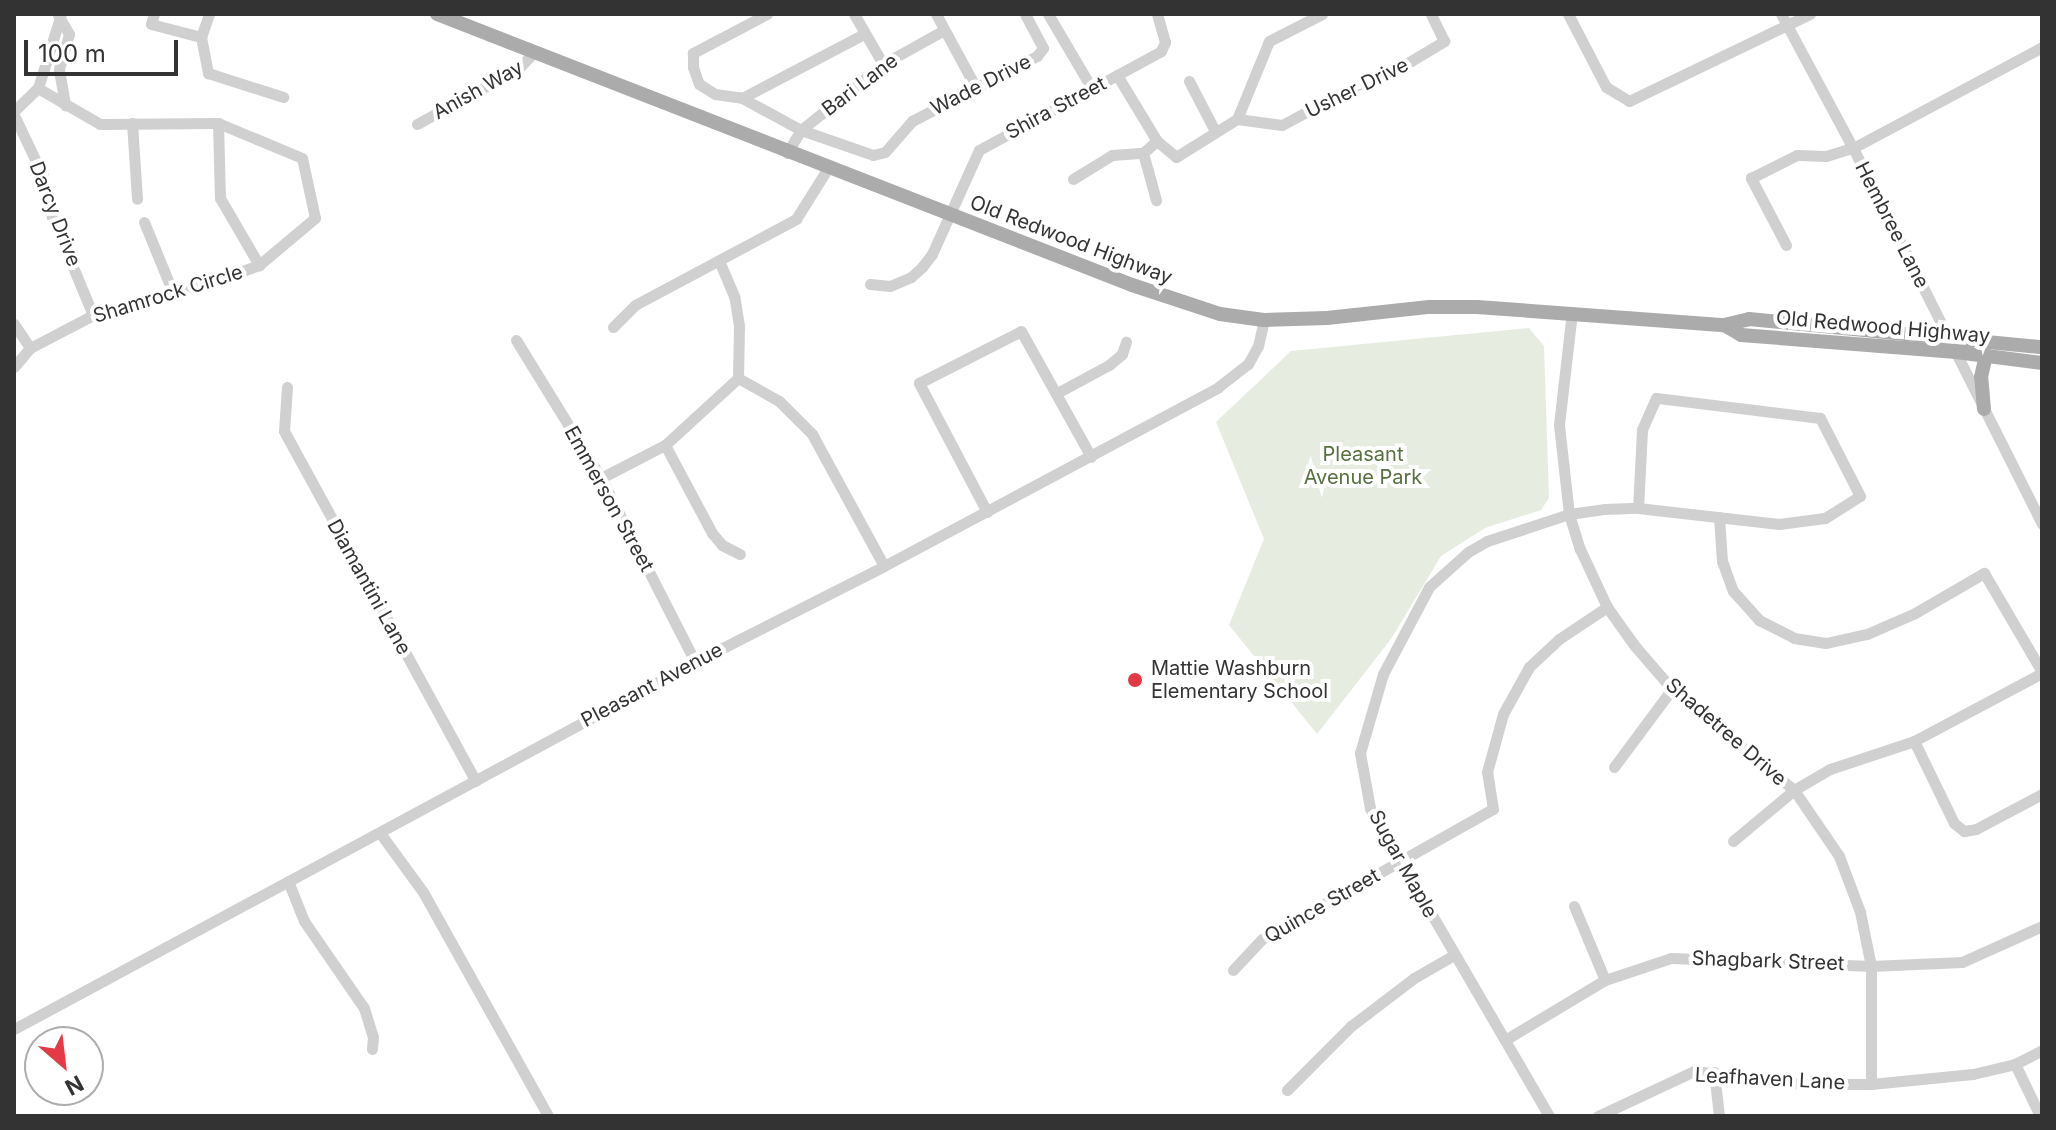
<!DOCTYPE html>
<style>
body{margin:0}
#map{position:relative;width:2056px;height:1130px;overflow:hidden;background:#fff;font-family:Inter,sans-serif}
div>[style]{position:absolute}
.green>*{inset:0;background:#e6ecdf}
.minor>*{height:11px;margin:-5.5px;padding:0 5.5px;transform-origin:5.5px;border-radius:5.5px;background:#d0d0d0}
.major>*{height:14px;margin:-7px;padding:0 7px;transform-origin:7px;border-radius:7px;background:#ababab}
.dots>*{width:22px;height:22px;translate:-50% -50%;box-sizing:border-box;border:4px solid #fff;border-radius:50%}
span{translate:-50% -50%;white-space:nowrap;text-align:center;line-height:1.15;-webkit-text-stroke:8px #fff;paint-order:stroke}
.street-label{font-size:20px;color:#333}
.park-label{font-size:20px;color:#56703f}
.poi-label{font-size:20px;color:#333}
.left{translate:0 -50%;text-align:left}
.frame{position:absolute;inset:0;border:16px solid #333;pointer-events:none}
.north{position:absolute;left:24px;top:1026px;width:80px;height:80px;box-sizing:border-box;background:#fff;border:2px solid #adadad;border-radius:50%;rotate:152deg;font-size:22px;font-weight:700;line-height:32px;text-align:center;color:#333}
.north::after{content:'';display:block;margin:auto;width:28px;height:36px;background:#e63946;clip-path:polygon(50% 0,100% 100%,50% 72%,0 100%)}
.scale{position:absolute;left:24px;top:40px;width:154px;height:36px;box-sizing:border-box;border:4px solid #333;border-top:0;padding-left:10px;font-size:24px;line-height:28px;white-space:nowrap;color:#333;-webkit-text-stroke:6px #fff;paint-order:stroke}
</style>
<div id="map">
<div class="green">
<i style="clip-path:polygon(1529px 328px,1544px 346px,1549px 498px,1541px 510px,1485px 528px,1441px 556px,1391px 639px,1317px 734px,1229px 625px,1264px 539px,1216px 422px,1291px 351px)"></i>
</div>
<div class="minor">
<i style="left:154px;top:14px;width:10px;rotate:107deg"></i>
<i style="left:151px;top:24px;width:52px;rotate:14.6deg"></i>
<i style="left:209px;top:14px;width:24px;rotate:109deg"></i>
<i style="left:201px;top:37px;width:37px;rotate:79deg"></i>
<i style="left:208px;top:73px;width:79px;rotate:17.7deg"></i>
<i style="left:767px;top:14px;width:84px;rotate:152.2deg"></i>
<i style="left:693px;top:53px;width:14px;rotate:90deg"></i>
<i style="left:693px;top:67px;width:18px;rotate:71deg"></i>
<i style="left:699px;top:84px;width:19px;rotate:32deg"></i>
<i style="left:715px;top:94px;width:27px;rotate:8deg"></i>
<i style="left:742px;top:98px;width:67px;rotate:28.5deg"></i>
<i style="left:801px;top:130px;width:76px;rotate:19.1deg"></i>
<i style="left:873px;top:155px;width:12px;rotate:-14deg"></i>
<i style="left:885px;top:152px;width:41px;rotate:-48.9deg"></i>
<i style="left:912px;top:121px;width:141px;rotate:-27.5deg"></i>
<i style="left:1037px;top:56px;width:10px;rotate:-53deg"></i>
<i style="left:1043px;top:48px;width:38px;rotate:-118deg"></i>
<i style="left:854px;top:14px;width:58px;rotate:59.9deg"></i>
<i style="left:936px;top:14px;width:82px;rotate:61.6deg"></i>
<i style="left:1048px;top:14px;width:85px;rotate:59.5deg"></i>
<i style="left:1322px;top:14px;width:59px;rotate:153deg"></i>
<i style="left:1269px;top:41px;width:84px;rotate:112.3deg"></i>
<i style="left:1237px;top:119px;width:45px;rotate:7.6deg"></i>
<i style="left:1282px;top:125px;width:78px;rotate:-28.2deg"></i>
<i style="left:1351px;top:88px;width:66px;rotate:-24.2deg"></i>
<i style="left:1411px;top:61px;width:39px;rotate:-31deg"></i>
<i style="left:1444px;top:41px;width:30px;rotate:-116deg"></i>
<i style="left:1568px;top:14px;width:82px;rotate:62.5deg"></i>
<i style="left:1606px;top:87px;width:27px;rotate:31deg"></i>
<i style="left:1629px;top:101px;width:201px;rotate:-25.7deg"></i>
<i style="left:1781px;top:14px;width:152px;rotate:61.8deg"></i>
<i style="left:1853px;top:148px;width:421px;rotate:63.3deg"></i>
<i style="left:58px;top:15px;width:22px;rotate:60deg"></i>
<i style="left:69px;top:34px;width:37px;rotate:106deg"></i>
<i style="left:59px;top:70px;width:36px;rotate:80deg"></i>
<i style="left:1117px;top:75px;width:77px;rotate:58.8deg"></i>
<i style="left:1189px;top:81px;width:56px;rotate:62.5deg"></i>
<i style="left:742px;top:98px;width:138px;rotate:-27.7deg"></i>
<i style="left:14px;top:111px;width:33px;rotate:-44deg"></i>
<i style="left:38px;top:88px;width:77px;rotate:-72.7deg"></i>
<i style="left:14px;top:115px;width:68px;rotate:64.6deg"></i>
<i style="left:43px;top:176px;width:42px;rotate:77.6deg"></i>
<i style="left:52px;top:217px;width:106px;rotate:67.3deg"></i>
<i style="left:132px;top:123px;width:76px;rotate:86.2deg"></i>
<i style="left:218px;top:123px;width:75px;rotate:88.5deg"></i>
<i style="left:220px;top:198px;width:78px;rotate:59.8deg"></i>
<i style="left:417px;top:124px;width:116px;rotate:-28.8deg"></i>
<i style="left:519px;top:68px;width:22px;rotate:-47deg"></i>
<i style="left:787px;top:153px;width:27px;rotate:-59deg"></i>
<i style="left:801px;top:130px;width:105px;rotate:-38.8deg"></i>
<i style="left:883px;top:64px;width:70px;rotate:-29.1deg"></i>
<i style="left:1143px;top:153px;width:49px;rotate:74.5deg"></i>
<i style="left:1073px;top:179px;width:46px;rotate:-31.6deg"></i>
<i style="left:1112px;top:155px;width:31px;rotate:-4deg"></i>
<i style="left:1143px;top:153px;width:18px;rotate:-41deg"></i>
<i style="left:1157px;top:141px;width:25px;rotate:40deg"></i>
<i style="left:1176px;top:157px;width:72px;rotate:-31.9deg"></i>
<i style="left:144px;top:222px;width:79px;rotate:67.7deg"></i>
<i style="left:1786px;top:245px;width:76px;rotate:-117.6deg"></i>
<i style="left:1751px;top:178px;width:51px;rotate:-26.6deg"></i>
<i style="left:1797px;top:155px;width:29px;rotate:2deg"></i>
<i style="left:1826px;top:156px;width:28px;rotate:-17deg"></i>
<i style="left:1853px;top:148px;width:214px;rotate:-28.1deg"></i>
<i style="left:870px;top:284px;width:20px;rotate:6deg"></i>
<i style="left:890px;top:286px;width:23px;rotate:-23deg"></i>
<i style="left:911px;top:277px;width:15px;rotate:-42deg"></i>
<i style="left:922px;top:267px;width:16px;rotate:-52deg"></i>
<i style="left:932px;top:254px;width:114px;rotate:-65.7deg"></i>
<i style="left:979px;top:150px;width:207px;rotate:-28.5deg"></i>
<i style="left:1161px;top:51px;width:10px;rotate:-66deg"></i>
<i style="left:1165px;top:42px;width:29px;rotate:-106deg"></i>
<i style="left:1572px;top:312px;width:114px;rotate:96.6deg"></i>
<i style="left:1559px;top:425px;width:90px;rotate:83.6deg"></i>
<i style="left:1569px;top:514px;width:37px;rotate:73deg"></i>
<i style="left:1580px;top:549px;width:64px;rotate:65deg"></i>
<i style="left:1607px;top:607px;width:47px;rotate:54.6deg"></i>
<i style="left:1634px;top:645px;width:58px;rotate:49.2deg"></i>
<i style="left:1672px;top:689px;width:158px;rotate:39.6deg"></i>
<i style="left:1794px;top:790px;width:80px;rotate:55.7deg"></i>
<i style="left:1839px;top:856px;width:60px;rotate:69.4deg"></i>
<i style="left:1860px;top:912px;width:55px;rotate:78.5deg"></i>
<i style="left:1871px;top:966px;width:118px;rotate:90deg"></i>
<i style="left:14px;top:324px;width:29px;rotate:56deg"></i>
<i style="left:613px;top:327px;width:31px;rotate:-45deg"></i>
<i style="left:635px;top:305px;width:183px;rotate:-28.1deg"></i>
<i style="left:796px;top:219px;width:60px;rotate:-57.9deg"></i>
<i style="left:516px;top:340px;width:162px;rotate:58.4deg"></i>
<i style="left:601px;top:478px;width:207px;rotate:62.9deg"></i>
<i style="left:14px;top:367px;width:25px;rotate:-50deg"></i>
<i style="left:30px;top:348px;width:71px;rotate:-27.6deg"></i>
<i style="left:93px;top:315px;width:83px;rotate:-13.9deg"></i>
<i style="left:174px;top:295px;width:90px;rotate:-19.4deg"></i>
<i style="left:259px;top:265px;width:73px;rotate:-40deg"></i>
<i style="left:315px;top:218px;width:61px;rotate:-102.2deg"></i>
<i style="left:302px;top:158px;width:91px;rotate:-157.4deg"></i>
<i style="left:218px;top:123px;width:118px;rotate:179.5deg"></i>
<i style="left:100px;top:124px;width:72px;rotate:-149.9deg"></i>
<i style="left:738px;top:378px;width:47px;rotate:29.3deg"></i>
<i style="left:779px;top:401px;width:47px;rotate:45deg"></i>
<i style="left:812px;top:434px;width:150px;rotate:61.4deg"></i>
<i style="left:287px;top:387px;width:44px;rotate:93.9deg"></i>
<i style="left:284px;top:431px;width:399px;rotate:61.3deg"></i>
<i style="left:1057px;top:393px;width:59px;rotate:-28.3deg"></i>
<i style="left:1109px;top:365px;width:17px;rotate:-40deg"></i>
<i style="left:1122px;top:354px;width:13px;rotate:-72deg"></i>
<i style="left:665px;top:445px;width:100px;rotate:61.9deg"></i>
<i style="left:712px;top:533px;width:16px;rotate:50deg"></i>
<i style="left:722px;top:545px;width:20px;rotate:27deg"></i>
<i style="left:601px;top:478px;width:72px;rotate:-27.3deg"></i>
<i style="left:665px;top:445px;width:99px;rotate:-42.5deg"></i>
<i style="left:738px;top:378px;width:52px;rotate:-88.9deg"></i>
<i style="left:739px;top:326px;width:30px;rotate:-99deg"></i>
<i style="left:734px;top:296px;width:38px;rotate:-113deg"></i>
<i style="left:987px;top:512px;width:146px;rotate:-117.8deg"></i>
<i style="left:919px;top:383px;width:114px;rotate:-27deg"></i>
<i style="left:1021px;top:331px;width:144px;rotate:60.9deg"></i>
<i style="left:1719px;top:517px;width:44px;rotate:86.1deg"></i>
<i style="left:1722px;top:561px;width:32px;rotate:70deg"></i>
<i style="left:1733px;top:591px;width:39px;rotate:48deg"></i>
<i style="left:1759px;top:620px;width:39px;rotate:27deg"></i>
<i style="left:1794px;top:638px;width:32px;rotate:9deg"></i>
<i style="left:1826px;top:643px;width:42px;rotate:-12.4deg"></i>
<i style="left:1867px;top:634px;width:52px;rotate:-23.6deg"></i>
<i style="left:1915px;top:613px;width:80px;rotate:-30.1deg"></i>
<i style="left:1984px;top:573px;width:115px;rotate:59.6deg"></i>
<i style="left:1914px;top:741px;width:91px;rotate:64deg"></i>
<i style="left:1954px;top:823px;width:13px;rotate:39deg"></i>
<i style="left:1964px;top:831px;width:12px;rotate:-9deg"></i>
<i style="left:1976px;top:829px;width:75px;rotate:-27.9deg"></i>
<i style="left:1614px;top:767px;width:97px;rotate:-53.4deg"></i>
<i style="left:380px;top:833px;width:73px;rotate:53.9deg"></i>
<i style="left:423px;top:892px;width:257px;rotate:60.8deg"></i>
<i style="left:1733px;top:841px;width:80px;rotate:-39.9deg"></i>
<i style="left:1794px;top:790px;width:42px;rotate:-30.3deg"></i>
<i style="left:1830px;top:769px;width:89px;rotate:-18.4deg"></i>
<i style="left:1914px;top:741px;width:145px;rotate:-28deg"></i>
<i style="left:288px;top:881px;width:43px;rotate:68.2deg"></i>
<i style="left:304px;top:921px;width:106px;rotate:55.4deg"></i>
<i style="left:364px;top:1008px;width:30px;rotate:73deg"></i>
<i style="left:373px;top:1037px;width:12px;rotate:95deg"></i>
<i style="left:1574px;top:906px;width:80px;rotate:67.3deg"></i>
<i style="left:1233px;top:970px;width:42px;rotate:-46.9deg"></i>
<i style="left:1262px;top:939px;width:265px;rotate:-29.4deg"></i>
<i style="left:1493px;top:809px;width:37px;rotate:-99deg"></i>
<i style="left:1487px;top:772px;width:60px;rotate:-74.6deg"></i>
<i style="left:1503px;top:714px;width:54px;rotate:-61deg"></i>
<i style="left:1529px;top:667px;width:41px;rotate:-43deg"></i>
<i style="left:1559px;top:639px;width:58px;rotate:-33.7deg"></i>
<i style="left:14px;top:1029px;width:774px;rotate:-28.32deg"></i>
<i style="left:695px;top:662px;width:212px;rotate:-26.9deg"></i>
<i style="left:884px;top:566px;width:378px;rotate:-28.1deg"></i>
<i style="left:1217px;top:388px;width:39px;rotate:-38deg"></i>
<i style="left:1248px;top:364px;width:21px;rotate:-61deg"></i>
<i style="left:1258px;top:346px;width:27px;rotate:-77deg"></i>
<i style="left:1505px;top:1040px;width:117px;rotate:-31deg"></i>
<i style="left:1605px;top:980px;width:70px;rotate:-18.4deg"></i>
<i style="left:1671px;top:958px;width:200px;rotate:2.3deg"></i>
<i style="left:1871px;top:966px;width:91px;rotate:-2.5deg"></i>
<i style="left:1962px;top:962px;width:88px;rotate:-24.2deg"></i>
<i style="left:2015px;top:1064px;width:58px;rotate:64.3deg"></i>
<i style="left:1714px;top:1072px;width:44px;rotate:83.5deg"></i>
<i style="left:1287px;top:1090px;width:91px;rotate:-45deg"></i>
<i style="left:1351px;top:1026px;width:79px;rotate:-37.3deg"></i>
<i style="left:1414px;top:978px;width:46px;rotate:-29.9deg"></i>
<i style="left:1549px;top:1116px;width:356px;rotate:-120.2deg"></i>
<i style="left:1370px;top:808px;width:56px;rotate:-100.3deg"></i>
<i style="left:1360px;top:753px;width:82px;rotate:-73.8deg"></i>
<i style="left:1383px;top:674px;width:98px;rotate:-62.1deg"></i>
<i style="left:1429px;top:587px;width:52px;rotate:-41.9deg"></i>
<i style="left:1468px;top:552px;width:22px;rotate:-30deg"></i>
<i style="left:1487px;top:541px;width:86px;rotate:-18.2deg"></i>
<i style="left:1569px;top:514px;width:35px;rotate:-8deg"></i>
<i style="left:1604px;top:509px;width:34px;rotate:-2deg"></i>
<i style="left:1638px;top:508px;width:142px;rotate:6.5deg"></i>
<i style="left:1779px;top:524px;width:46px;rotate:-7.4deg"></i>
<i style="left:1825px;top:518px;width:41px;rotate:-32.2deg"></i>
<i style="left:1860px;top:496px;width:88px;rotate:-117.1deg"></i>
<i style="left:1820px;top:418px;width:165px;rotate:-173deg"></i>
<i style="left:1656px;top:398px;width:35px;rotate:114deg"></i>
<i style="left:1642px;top:430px;width:78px;rotate:92.9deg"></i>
<i style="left:1598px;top:1116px;width:106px;rotate:-25.1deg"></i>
<i style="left:1694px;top:1071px;width:108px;rotate:6.9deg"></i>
<i style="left:1801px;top:1084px;width:70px"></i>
<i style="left:1871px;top:1084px;width:102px;rotate:-5.6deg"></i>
<i style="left:1973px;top:1074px;width:43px;rotate:-13.4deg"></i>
<i style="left:2015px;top:1064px;width:30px;rotate:-27deg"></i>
</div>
<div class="major">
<i style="left:437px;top:14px;width:746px;rotate:21.3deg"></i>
<i style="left:1132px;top:285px;width:93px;rotate:18.2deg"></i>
<i style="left:1220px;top:314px;width:44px;rotate:7.8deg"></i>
<i style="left:1264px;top:320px;width:63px;rotate:-1.8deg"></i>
<i style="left:1327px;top:318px;width:103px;rotate:-6.2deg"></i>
<i style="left:1429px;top:307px;width:48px"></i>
<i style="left:1477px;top:307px;width:248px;rotate:4.2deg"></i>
<i style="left:1724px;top:325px;width:26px;rotate:-13deg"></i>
<i style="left:1749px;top:319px;width:294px;rotate:5.5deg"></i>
<i style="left:1724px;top:325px;width:20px;rotate:30deg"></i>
<i style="left:1741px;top:335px;width:216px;rotate:4.5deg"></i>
<i style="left:1956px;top:352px;width:87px;rotate:7.3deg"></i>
<i style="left:1984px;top:409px;width:32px;rotate:-95deg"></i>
<i style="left:1981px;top:377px;width:22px;rotate:-77deg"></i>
</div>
<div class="dots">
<i style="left:1135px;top:680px;background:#e63946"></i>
</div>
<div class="street-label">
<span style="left:860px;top:85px;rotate:-37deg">Bari Lane</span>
<span style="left:981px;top:85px;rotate:-27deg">Wade Drive</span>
<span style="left:1357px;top:88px;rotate:-26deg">Usher Drive</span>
<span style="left:478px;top:90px;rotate:-29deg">Anish Way</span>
<span style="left:1056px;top:108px;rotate:-28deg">Shira Street</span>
<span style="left:55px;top:214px;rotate:69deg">Darcy Drive</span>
<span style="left:1892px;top:225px;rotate:63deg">Hembree Lane</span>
<span style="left:1071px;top:240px;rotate:21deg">Old Redwood Highway</span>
<span style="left:168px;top:294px;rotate:-17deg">Shamrock Circle</span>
<span style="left:1883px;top:327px;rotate:5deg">Old Redwood Highway</span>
<span style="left:609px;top:499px;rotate:61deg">Emmerson Street</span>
<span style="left:369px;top:587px;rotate:61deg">Diamantini Lane</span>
<span style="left:652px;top:685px;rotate:-28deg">Pleasant Avenue</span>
<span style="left:1726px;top:732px;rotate:41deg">Shadetree Drive</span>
<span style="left:1403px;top:864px;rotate:61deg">Sugar Maple</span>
<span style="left:1322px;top:906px;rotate:-30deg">Quince Street</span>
<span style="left:1768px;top:961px;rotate:2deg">Shagbark Street</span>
<span style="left:1770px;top:1079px;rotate:3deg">Leafhaven Lane</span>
</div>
<div class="park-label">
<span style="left:1363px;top:466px">Pleasant<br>Avenue Park</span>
</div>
<div class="poi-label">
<span class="left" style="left:1151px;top:680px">Mattie Washburn<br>Elementary School</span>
</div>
<div class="frame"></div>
<div class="north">N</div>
<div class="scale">100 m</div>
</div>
